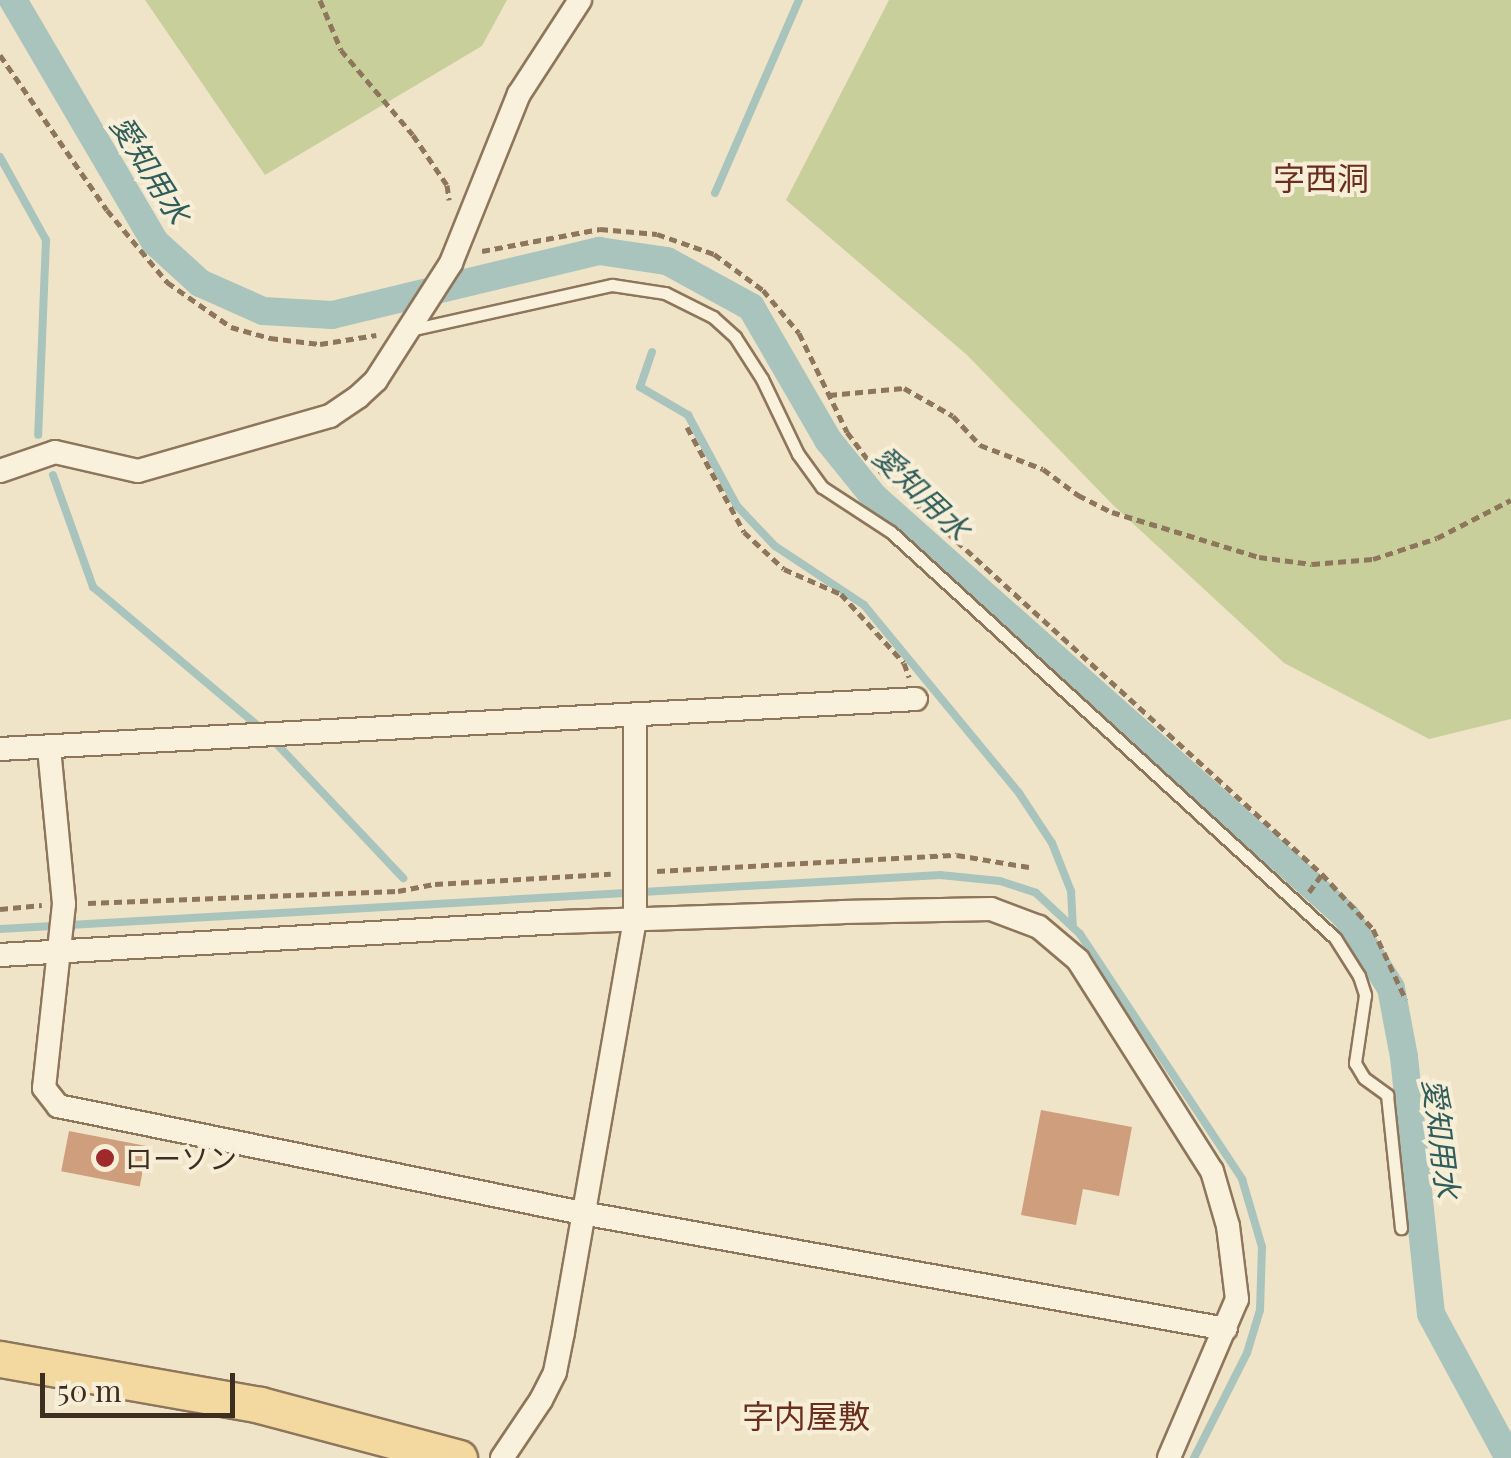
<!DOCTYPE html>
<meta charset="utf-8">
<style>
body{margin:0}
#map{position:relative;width:1511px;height:1458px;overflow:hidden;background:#f0e4c8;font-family:"Playfair Display","Noto Sans JP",serif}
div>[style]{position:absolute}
.green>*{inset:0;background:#c9cf9b}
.stream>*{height:8px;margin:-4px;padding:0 4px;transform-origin:4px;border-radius:4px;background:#a9c4bc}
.canal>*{height:28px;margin:-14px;padding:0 14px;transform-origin:14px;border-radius:14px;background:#a9c4bc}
.building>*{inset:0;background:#cf9f7d;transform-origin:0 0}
.path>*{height:5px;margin-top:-2.5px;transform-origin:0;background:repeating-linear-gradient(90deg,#8d765c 0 8px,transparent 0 13px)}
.roads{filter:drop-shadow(2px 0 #8d765c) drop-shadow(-2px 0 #8d765c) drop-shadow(0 2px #8d765c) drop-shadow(0 -2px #8d765c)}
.lane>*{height:11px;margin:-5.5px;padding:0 5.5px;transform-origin:5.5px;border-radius:5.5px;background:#faf1dc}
.street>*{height:22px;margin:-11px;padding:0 11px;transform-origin:11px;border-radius:11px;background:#faf1dc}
.primary>*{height:35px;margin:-17.5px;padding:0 17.5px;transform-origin:17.5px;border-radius:17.5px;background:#f3d9a0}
.dots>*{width:28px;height:28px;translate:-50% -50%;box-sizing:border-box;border:5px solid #f7eed8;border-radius:50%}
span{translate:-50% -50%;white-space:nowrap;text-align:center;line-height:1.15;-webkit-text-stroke:8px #f7eed8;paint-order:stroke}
.poi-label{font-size:28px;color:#3d2e20}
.left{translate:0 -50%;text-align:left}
.water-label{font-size:30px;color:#2f5d5a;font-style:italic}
.quarter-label{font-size:32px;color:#6b2e1e}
.scale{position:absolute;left:40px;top:1373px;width:195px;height:45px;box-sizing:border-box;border:5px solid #3d2e20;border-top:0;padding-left:12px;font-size:30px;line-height:35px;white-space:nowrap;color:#3d2e20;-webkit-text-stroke:8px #f7eed8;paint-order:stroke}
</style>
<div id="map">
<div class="green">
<i style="clip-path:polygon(145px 0,507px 0,482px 46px,265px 175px)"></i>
<i style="clip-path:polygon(889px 0,1511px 0,1511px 719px,1429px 739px,1284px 663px,1113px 505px,967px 355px,786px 200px)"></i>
</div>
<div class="stream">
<i style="left:0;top:157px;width:95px;rotate:61deg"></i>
<i style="left:46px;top:240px;width:195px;rotate:92.3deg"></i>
<i style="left:715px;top:193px;width:210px;rotate:-66.5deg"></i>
<i style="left:652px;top:352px;width:37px;rotate:109deg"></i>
<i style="left:640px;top:387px;width:56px;rotate:30.3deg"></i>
<i style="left:688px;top:415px;width:103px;rotate:61.7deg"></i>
<i style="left:737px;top:506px;width:55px;rotate:46.5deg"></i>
<i style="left:775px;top:546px;width:107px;rotate:33.5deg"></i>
<i style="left:864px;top:605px;width:244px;rotate:50.5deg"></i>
<i style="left:1019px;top:793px;width:60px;rotate:56.6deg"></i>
<i style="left:1052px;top:843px;width:52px;rotate:68.4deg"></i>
<i style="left:1071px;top:891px;width:36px;rotate:87deg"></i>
<i style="left:53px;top:475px;width:119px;rotate:70.3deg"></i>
<i style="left:93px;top:587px;width:222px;rotate:40.1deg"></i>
<i style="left:273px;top:740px;width:190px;rotate:46.7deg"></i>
<i style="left:0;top:929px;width:942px;rotate:-3.29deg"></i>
<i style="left:940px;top:875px;width:60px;rotate:5.7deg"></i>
<i style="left:1000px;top:881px;width:38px;rotate:18deg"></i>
<i style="left:1036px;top:893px;width:60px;rotate:43deg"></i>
<i style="left:1080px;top:934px;width:294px;rotate:56.5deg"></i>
<i style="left:1242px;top:1179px;width:71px;rotate:73.6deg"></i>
<i style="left:1262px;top:1247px;width:63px;rotate:91.8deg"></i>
<i style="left:1260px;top:1310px;width:45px;rotate:106.8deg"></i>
<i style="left:1247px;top:1353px;width:118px;rotate:116.8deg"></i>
</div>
<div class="canal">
<i style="left:13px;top:0;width:281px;rotate:59.6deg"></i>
<i style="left:155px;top:242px;width:61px;rotate:42.3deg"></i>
<i style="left:200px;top:283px;width:69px;rotate:24deg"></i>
<i style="left:263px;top:311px;width:69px;rotate:3.3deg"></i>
<i style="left:332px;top:315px;width:275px;rotate:-13.5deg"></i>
<i style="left:599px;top:251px;width:69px;rotate:8.4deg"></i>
<i style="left:667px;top:261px;width:96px;rotate:28.7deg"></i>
<i style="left:751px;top:307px;width:154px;rotate:59.9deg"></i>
<i style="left:828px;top:440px;width:73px;rotate:51.1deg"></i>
<i style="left:874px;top:497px;width:631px;rotate:41.6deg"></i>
<i style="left:1346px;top:916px;width:85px;rotate:58deg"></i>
<i style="left:1391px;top:988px;width:70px;rotate:79.3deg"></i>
<i style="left:1404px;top:1057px;width:258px;rotate:84deg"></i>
<i style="left:1431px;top:1314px;width:164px;rotate:61.6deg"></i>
</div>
<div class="building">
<i style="clip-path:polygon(1041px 1110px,1132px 1127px,1119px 1196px,1083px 1189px,1076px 1225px,1021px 1215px)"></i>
<i style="left:69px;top:1131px;width:80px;height:41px;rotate:11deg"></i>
</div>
<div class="path">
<i style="left:320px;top:0;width:54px;rotate:67.2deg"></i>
<i style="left:341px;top:50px;width:111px;rotate:49.7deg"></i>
<i style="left:413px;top:135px;width:60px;rotate:55.8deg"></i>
<i style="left:447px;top:185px;width:15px;rotate:82deg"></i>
<i style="left:0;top:55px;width:188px;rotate:55.4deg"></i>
<i style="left:107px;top:210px;width:94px;rotate:50.2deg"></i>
<i style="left:167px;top:282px;width:78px;rotate:35.1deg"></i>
<i style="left:231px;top:327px;width:41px;rotate:15.8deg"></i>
<i style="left:270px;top:338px;width:50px;rotate:6.8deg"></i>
<i style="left:320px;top:344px;width:57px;rotate:-9.1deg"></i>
<i style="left:482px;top:251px;width:120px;rotate:-10.6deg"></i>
<i style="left:600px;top:229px;width:57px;rotate:5deg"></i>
<i style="left:657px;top:234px;width:60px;rotate:19.3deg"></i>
<i style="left:714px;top:254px;width:61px;rotate:36.3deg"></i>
<i style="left:763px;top:290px;width:56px;rotate:50.1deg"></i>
<i style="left:799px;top:333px;width:110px;rotate:64.1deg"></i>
<i style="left:847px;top:432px;width:38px;rotate:53deg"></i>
<i style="left:870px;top:462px;width:612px;rotate:42.35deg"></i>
<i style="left:1322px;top:874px;width:75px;rotate:47.2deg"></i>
<i style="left:1373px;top:929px;width:78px;rotate:65.1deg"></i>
<i style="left:829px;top:395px;width:75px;rotate:-5.3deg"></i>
<i style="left:904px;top:388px;width:56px;rotate:29.7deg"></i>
<i style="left:953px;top:416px;width:40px;rotate:47deg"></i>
<i style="left:980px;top:445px;width:67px;rotate:20.9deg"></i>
<i style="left:1043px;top:469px;width:44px;rotate:36.6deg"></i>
<i style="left:1078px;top:495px;width:38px;rotate:27deg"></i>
<i style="left:1112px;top:512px;width:154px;rotate:17deg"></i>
<i style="left:1259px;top:557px;width:53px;rotate:7.5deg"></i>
<i style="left:1312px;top:564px;width:61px;rotate:-4.7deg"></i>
<i style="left:1373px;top:559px;width:67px;rotate:-18.2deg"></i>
<i style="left:1437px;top:538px;width:83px;rotate:-27.2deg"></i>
<i style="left:687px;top:427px;width:119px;rotate:61.5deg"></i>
<i style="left:744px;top:532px;width:54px;rotate:42.8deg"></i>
<i style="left:784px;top:569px;width:62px;rotate:23.7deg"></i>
<i style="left:841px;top:594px;width:93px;rotate:47.6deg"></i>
<i style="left:904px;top:663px;width:15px;rotate:70deg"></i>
<i style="left:657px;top:871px;width:300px;rotate:-3.1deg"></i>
<i style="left:957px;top:855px;width:73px;rotate:9.5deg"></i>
<i style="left:1309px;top:892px;width:22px;rotate:-54deg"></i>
<i style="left:88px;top:903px;width:310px;rotate:-2.2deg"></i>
<i style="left:398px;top:891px;width:38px;rotate:-11deg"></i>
<i style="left:435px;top:884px;width:176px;rotate:-3.3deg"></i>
<i style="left:0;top:909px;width:42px;rotate:-5.4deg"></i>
</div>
<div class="roads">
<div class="lane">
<i style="left:410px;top:330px;width:207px;rotate:-12.6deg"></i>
<i style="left:612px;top:285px;width:54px;rotate:8.6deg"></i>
<i style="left:665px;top:293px;width:54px;rotate:26.6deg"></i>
<i style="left:713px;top:317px;width:30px;rotate:42deg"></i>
<i style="left:735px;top:337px;width:50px;rotate:57.3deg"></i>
<i style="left:762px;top:379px;width:83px;rotate:64.4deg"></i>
<i style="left:798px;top:454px;width:41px;rotate:54deg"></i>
<i style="left:822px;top:487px;width:82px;rotate:33.1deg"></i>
<i style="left:891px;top:532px;width:602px;rotate:42.44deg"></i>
<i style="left:1335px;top:938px;width:45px;rotate:57.7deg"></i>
<i style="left:1359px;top:976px;width:20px;rotate:72deg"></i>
<i style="left:1365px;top:995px;width:69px;rotate:98.4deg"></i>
<i style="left:1355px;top:1063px;width:17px;rotate:59deg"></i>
<i style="left:1364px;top:1078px;width:29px;rotate:36deg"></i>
<i style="left:1387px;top:1095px;width:134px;rotate:84deg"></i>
</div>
<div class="street">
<i style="left:0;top:471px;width:58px;rotate:-19.1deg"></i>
<i style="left:55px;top:452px;width:85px;rotate:12.9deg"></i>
<i style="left:138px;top:471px;width:200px;rotate:-16deg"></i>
<i style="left:330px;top:416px;width:34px;rotate:-34deg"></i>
<i style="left:358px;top:397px;width:25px;rotate:-43deg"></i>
<i style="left:376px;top:380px;width:139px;rotate:-57.3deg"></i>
<i style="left:451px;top:263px;width:182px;rotate:-68.1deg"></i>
<i style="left:519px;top:94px;width:112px;rotate:-57deg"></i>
<i style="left:49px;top:748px;width:157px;rotate:84.5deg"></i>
<i style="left:64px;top:904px;width:185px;rotate:96.2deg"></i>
<i style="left:44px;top:1088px;width:23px;rotate:52deg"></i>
<i style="left:58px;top:1106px;width:535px;rotate:11.54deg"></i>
<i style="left:582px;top:1213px;width:654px;rotate:10.21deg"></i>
<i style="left:0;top:749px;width:917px;rotate:-3.12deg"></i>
<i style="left:0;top:955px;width:561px;rotate:-3.37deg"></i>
<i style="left:560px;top:922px;width:282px;rotate:-2deg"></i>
<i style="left:842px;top:912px;width:149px;rotate:-1.2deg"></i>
<i style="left:991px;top:909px;width:51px;rotate:20.6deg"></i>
<i style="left:1039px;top:927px;width:51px;rotate:40.2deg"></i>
<i style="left:1078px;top:960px;width:250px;rotate:57.6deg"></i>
<i style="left:1212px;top:1171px;width:57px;rotate:73.8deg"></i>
<i style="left:1228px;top:1226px;width:74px;rotate:83deg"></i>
<i style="left:1237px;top:1299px;width:173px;rotate:113.2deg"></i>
<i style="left:502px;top:1458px;width:70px;rotate:-56.1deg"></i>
<i style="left:541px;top:1400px;width:31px;rotate:-63deg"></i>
<i style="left:555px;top:1372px;width:41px;rotate:-78.7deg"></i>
<i style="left:563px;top:1332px;width:418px;rotate:-80.1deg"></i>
<i style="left:635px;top:920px;width:205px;rotate:-90deg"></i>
</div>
<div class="primary">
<i style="left:0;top:1359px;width:264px;rotate:10deg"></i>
<i style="left:260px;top:1405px;width:206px;rotate:14.9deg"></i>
</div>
</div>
<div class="dots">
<i style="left:105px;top:1158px;background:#9e2a2b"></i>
</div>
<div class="poi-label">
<span class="left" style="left:125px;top:1158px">ローソン</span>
</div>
<div class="water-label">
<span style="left:151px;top:169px;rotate:58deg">愛知用水</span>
<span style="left:922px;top:492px;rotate:44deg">愛知用水</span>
<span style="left:1442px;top:1138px;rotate:83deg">愛知用水</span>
</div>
<div class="quarter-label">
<span style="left:1321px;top:177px">字西洞</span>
<span style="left:806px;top:1415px">字内屋敷</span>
</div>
<div class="scale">50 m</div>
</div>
